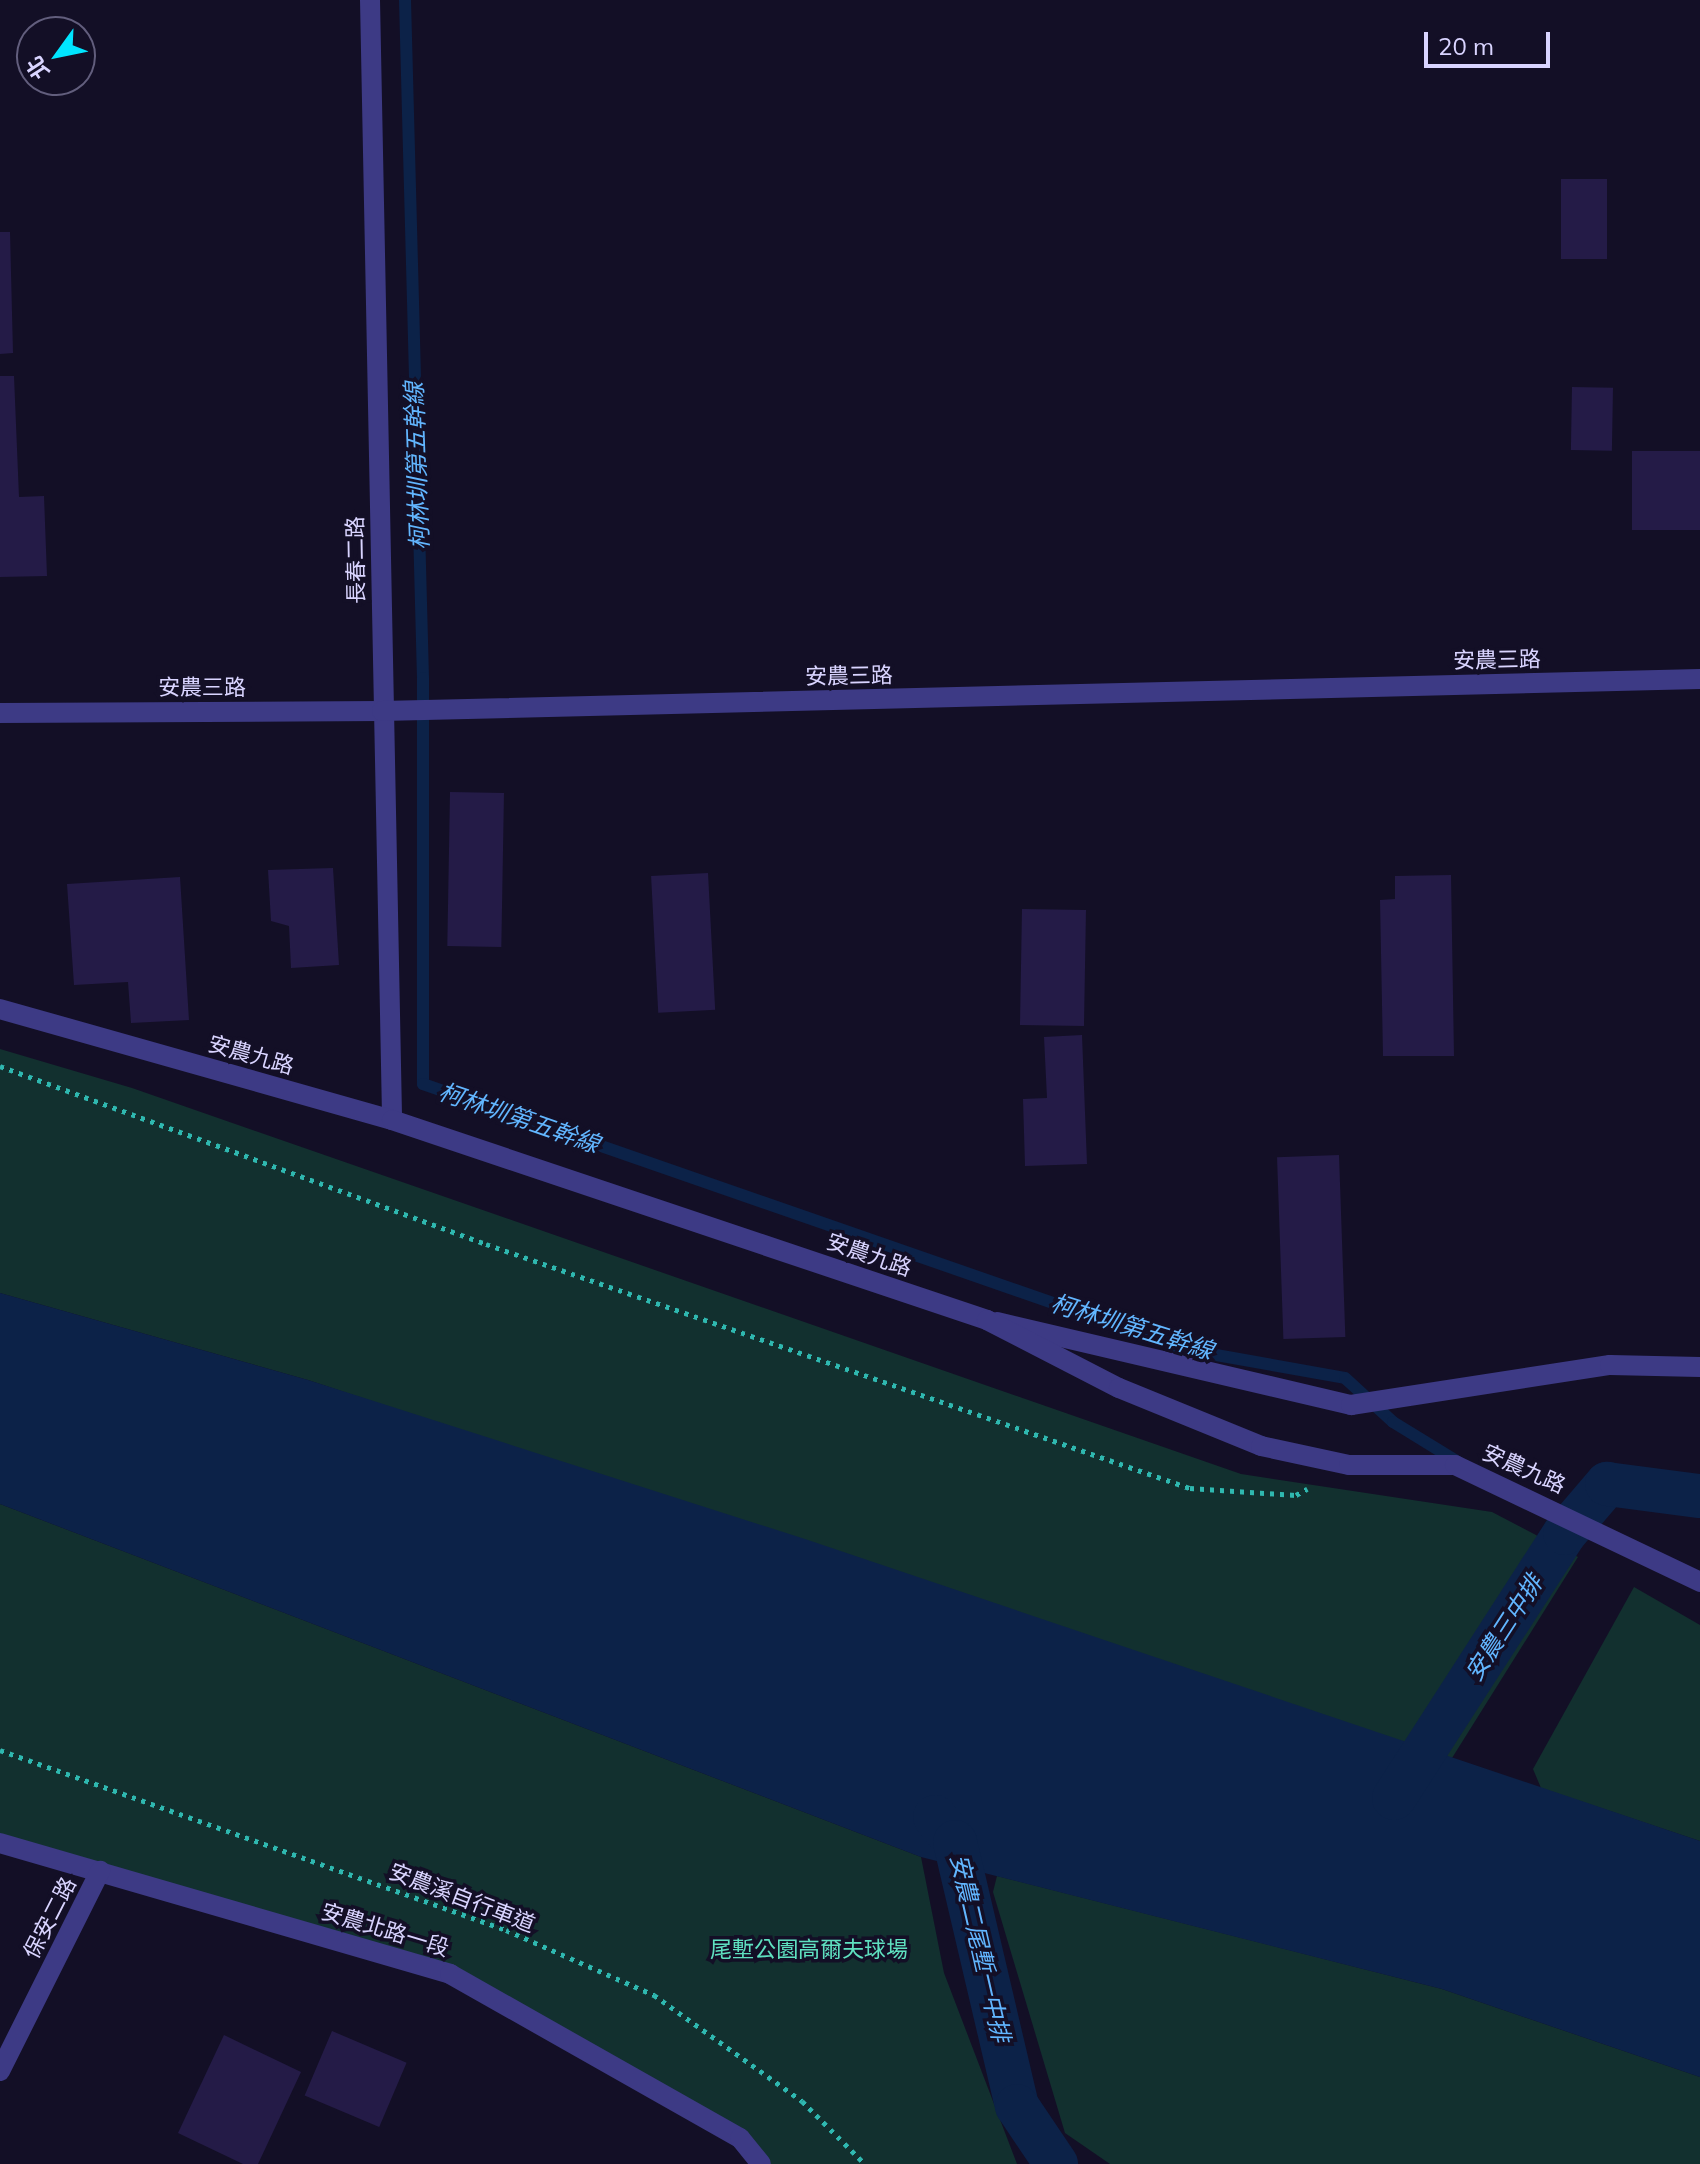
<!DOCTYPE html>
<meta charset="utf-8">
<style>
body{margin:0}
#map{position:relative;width:1700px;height:2164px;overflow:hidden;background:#130f26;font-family:Mulish,"Noto Sans TC",sans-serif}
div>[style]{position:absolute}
.green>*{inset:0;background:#12302f}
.water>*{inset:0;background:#0c2248}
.stream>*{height:12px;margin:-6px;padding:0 6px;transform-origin:6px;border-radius:6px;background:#0c2248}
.canal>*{height:44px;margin:-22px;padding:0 22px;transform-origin:22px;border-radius:22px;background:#0c2248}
.building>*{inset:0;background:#241b47;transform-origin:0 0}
.path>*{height:5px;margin-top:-2.5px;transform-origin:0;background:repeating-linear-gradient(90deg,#2fb8b0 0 4px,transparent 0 10px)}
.lane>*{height:20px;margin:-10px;padding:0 10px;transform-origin:10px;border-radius:10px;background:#3d3a85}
.street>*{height:20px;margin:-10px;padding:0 10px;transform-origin:10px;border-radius:10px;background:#3d3a85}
span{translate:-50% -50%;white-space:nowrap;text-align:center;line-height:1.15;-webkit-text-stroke:7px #130f26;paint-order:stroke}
.street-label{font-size:22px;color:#d9d4ff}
.park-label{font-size:22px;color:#5fe0c0}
.water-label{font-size:24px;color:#62b6ff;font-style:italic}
.north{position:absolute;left:16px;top:16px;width:80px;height:80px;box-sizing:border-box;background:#130f26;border:2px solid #625e7d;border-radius:50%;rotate:237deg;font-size:22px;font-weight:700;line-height:32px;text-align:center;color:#d9d4ff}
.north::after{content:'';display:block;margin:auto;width:28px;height:36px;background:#00e5ff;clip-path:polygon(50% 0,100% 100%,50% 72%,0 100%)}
.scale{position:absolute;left:1424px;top:32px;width:126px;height:36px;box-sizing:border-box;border:4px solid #d9d4ff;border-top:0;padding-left:10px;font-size:24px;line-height:28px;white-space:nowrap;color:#d9d4ff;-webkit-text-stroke:6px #130f26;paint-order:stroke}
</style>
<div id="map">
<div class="green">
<i style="clip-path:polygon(0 1049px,132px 1088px,1241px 1474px,1492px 1512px,1578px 1557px,1452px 1758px,308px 1380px,0 1293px)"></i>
<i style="clip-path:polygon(0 1504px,921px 1857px,944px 1973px,1017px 2164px,761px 2164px,740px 2138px,450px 1974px,0 1841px)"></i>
<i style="clip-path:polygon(1634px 1587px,1700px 1625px,1700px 1841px,1541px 1788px,1533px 1769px)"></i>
<i style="clip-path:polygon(997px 1876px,1442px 1989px,1700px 2077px,1700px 2164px,1110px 2164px,1065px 2133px,993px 1892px)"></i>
</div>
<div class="water">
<i style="clip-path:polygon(0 1293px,308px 1380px,805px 1539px,1700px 1841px,1700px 2077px,1442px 1989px,921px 1857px,0 1504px)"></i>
</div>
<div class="stream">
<i style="left:405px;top:0;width:678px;rotate:88.48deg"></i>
<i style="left:423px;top:678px;width:406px;rotate:90deg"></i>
<i style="left:423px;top:1084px;width:810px;rotate:19.17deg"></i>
<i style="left:1188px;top:1350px;width:159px;rotate:10.1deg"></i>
<i style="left:1345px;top:1378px;width:65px;rotate:42.5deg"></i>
<i style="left:1393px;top:1422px;width:79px;rotate:31.5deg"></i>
</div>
<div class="canal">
<i style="left:1394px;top:1798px;width:315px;rotate:-57.2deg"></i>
<i style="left:1565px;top:1533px;width:65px;rotate:-49.4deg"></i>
<i style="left:1607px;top:1484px;width:94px;rotate:7.4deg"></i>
<i style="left:935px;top:1817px;width:32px;rotate:51deg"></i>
<i style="left:955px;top:1842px;width:271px;rotate:76.8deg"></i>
<i style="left:1017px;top:2106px;width:70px;rotate:56.1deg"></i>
</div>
<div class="building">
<i style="left:1561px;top:179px;width:46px;height:80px"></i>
<i style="clip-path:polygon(0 232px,10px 232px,13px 353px,0 354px)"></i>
<i style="clip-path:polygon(0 376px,14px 376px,19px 497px,44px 496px,47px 576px,0 577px)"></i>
<i style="left:1572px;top:387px;width:41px;height:63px;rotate:1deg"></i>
<i style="left:1700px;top:451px;width:79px;height:68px;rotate:90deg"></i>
<i style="left:450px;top:792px;width:54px;height:154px;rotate:1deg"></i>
<i style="clip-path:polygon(333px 868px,339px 965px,291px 968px,289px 926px,271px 921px,268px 870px)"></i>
<i style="left:708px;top:873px;width:137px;height:57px;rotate:87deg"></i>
<i style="clip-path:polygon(1451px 875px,1454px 1056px,1383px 1056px,1380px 900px,1395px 899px,1395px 876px)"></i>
<i style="clip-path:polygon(180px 877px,189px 1020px,131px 1023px,128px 982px,74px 985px,67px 884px)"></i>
<i style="left:1022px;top:909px;width:64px;height:116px;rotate:1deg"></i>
<i style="clip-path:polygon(1082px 1035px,1087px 1164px,1025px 1166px,1023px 1099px,1047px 1098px,1044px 1037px)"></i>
<i style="left:1339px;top:1155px;width:182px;height:62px;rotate:88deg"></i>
<i style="left:332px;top:2031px;width:81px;height:70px;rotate:23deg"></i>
<i style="clip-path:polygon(224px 2035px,301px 2072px,258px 2164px,243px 2164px,178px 2133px)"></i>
</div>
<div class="path">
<i style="left:0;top:1066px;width:518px;rotate:20.12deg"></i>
<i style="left:486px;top:1244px;width:745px;rotate:19.12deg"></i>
<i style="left:1190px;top:1488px;width:106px;rotate:3.8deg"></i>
<i style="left:1296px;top:1495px;width:13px;rotate:-29deg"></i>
<i style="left:0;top:1750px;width:537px;rotate:19.58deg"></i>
<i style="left:506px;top:1930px;width:162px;rotate:23.7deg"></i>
<i style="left:654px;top:1995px;width:182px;rotate:35.6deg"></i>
<i style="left:802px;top:2101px;width:89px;rotate:45deg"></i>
</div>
<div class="lane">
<i style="left:997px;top:1322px;width:364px;rotate:13.2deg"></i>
<i style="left:1351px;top:1405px;width:262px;rotate:-8.8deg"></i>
<i style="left:1610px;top:1365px;width:90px;rotate:1.3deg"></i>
</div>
<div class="street">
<i style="left:370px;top:0;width:1120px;rotate:88.87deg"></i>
<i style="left:0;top:713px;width:382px;rotate:-0.3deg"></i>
<i style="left:382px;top:711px;width:1318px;rotate:-1.39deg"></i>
<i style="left:0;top:1009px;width:407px;rotate:15.8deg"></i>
<i style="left:392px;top:1120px;width:628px;rotate:18.58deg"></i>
<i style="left:987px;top:1320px;width:148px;rotate:27.3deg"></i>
<i style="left:1119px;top:1388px;width:153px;rotate:22.2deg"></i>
<i style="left:1261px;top:1446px;width:90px;rotate:12.2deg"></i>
<i style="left:1349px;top:1465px;width:106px"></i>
<i style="left:1455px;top:1465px;width:272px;rotate:25.5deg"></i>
<i style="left:0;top:1843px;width:469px;rotate:16.2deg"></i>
<i style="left:450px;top:1974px;width:333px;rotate:29.5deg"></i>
<i style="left:740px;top:2138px;width:33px;rotate:51deg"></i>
<i style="left:0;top:2071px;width:224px;rotate:-63.4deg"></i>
</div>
<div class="street-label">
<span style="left:356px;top:560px;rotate:-91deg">長春二路</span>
<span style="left:1497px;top:660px;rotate:-1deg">安農三路</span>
<span style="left:849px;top:676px;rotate:-1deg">安農三路</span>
<span style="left:202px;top:688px">安農三路</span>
<span style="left:251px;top:1055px;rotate:16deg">安農九路</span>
<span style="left:869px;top:1255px;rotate:19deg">安農九路</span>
<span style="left:1524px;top:1469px;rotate:24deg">安農九路</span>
<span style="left:462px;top:1898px;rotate:21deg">安農溪自行車道</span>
<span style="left:50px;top:1918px;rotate:-63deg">保安二路</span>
<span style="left:385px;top:1930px;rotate:17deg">安農北路一段</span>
</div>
<div class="park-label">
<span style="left:809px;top:1950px">尾塹公園高爾夫球場</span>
</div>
<div class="water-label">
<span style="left:417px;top:466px;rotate:-92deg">柯林圳第五幹線</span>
<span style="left:519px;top:1118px;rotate:19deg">柯林圳第五幹線</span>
<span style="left:1132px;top:1327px;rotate:17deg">柯林圳第五幹線</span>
<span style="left:1504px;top:1628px;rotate:-57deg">安農三中排</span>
<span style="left:980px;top:1948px;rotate:77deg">安農二尾塹一中排</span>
</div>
<div class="north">北</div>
<div class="scale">20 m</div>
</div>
